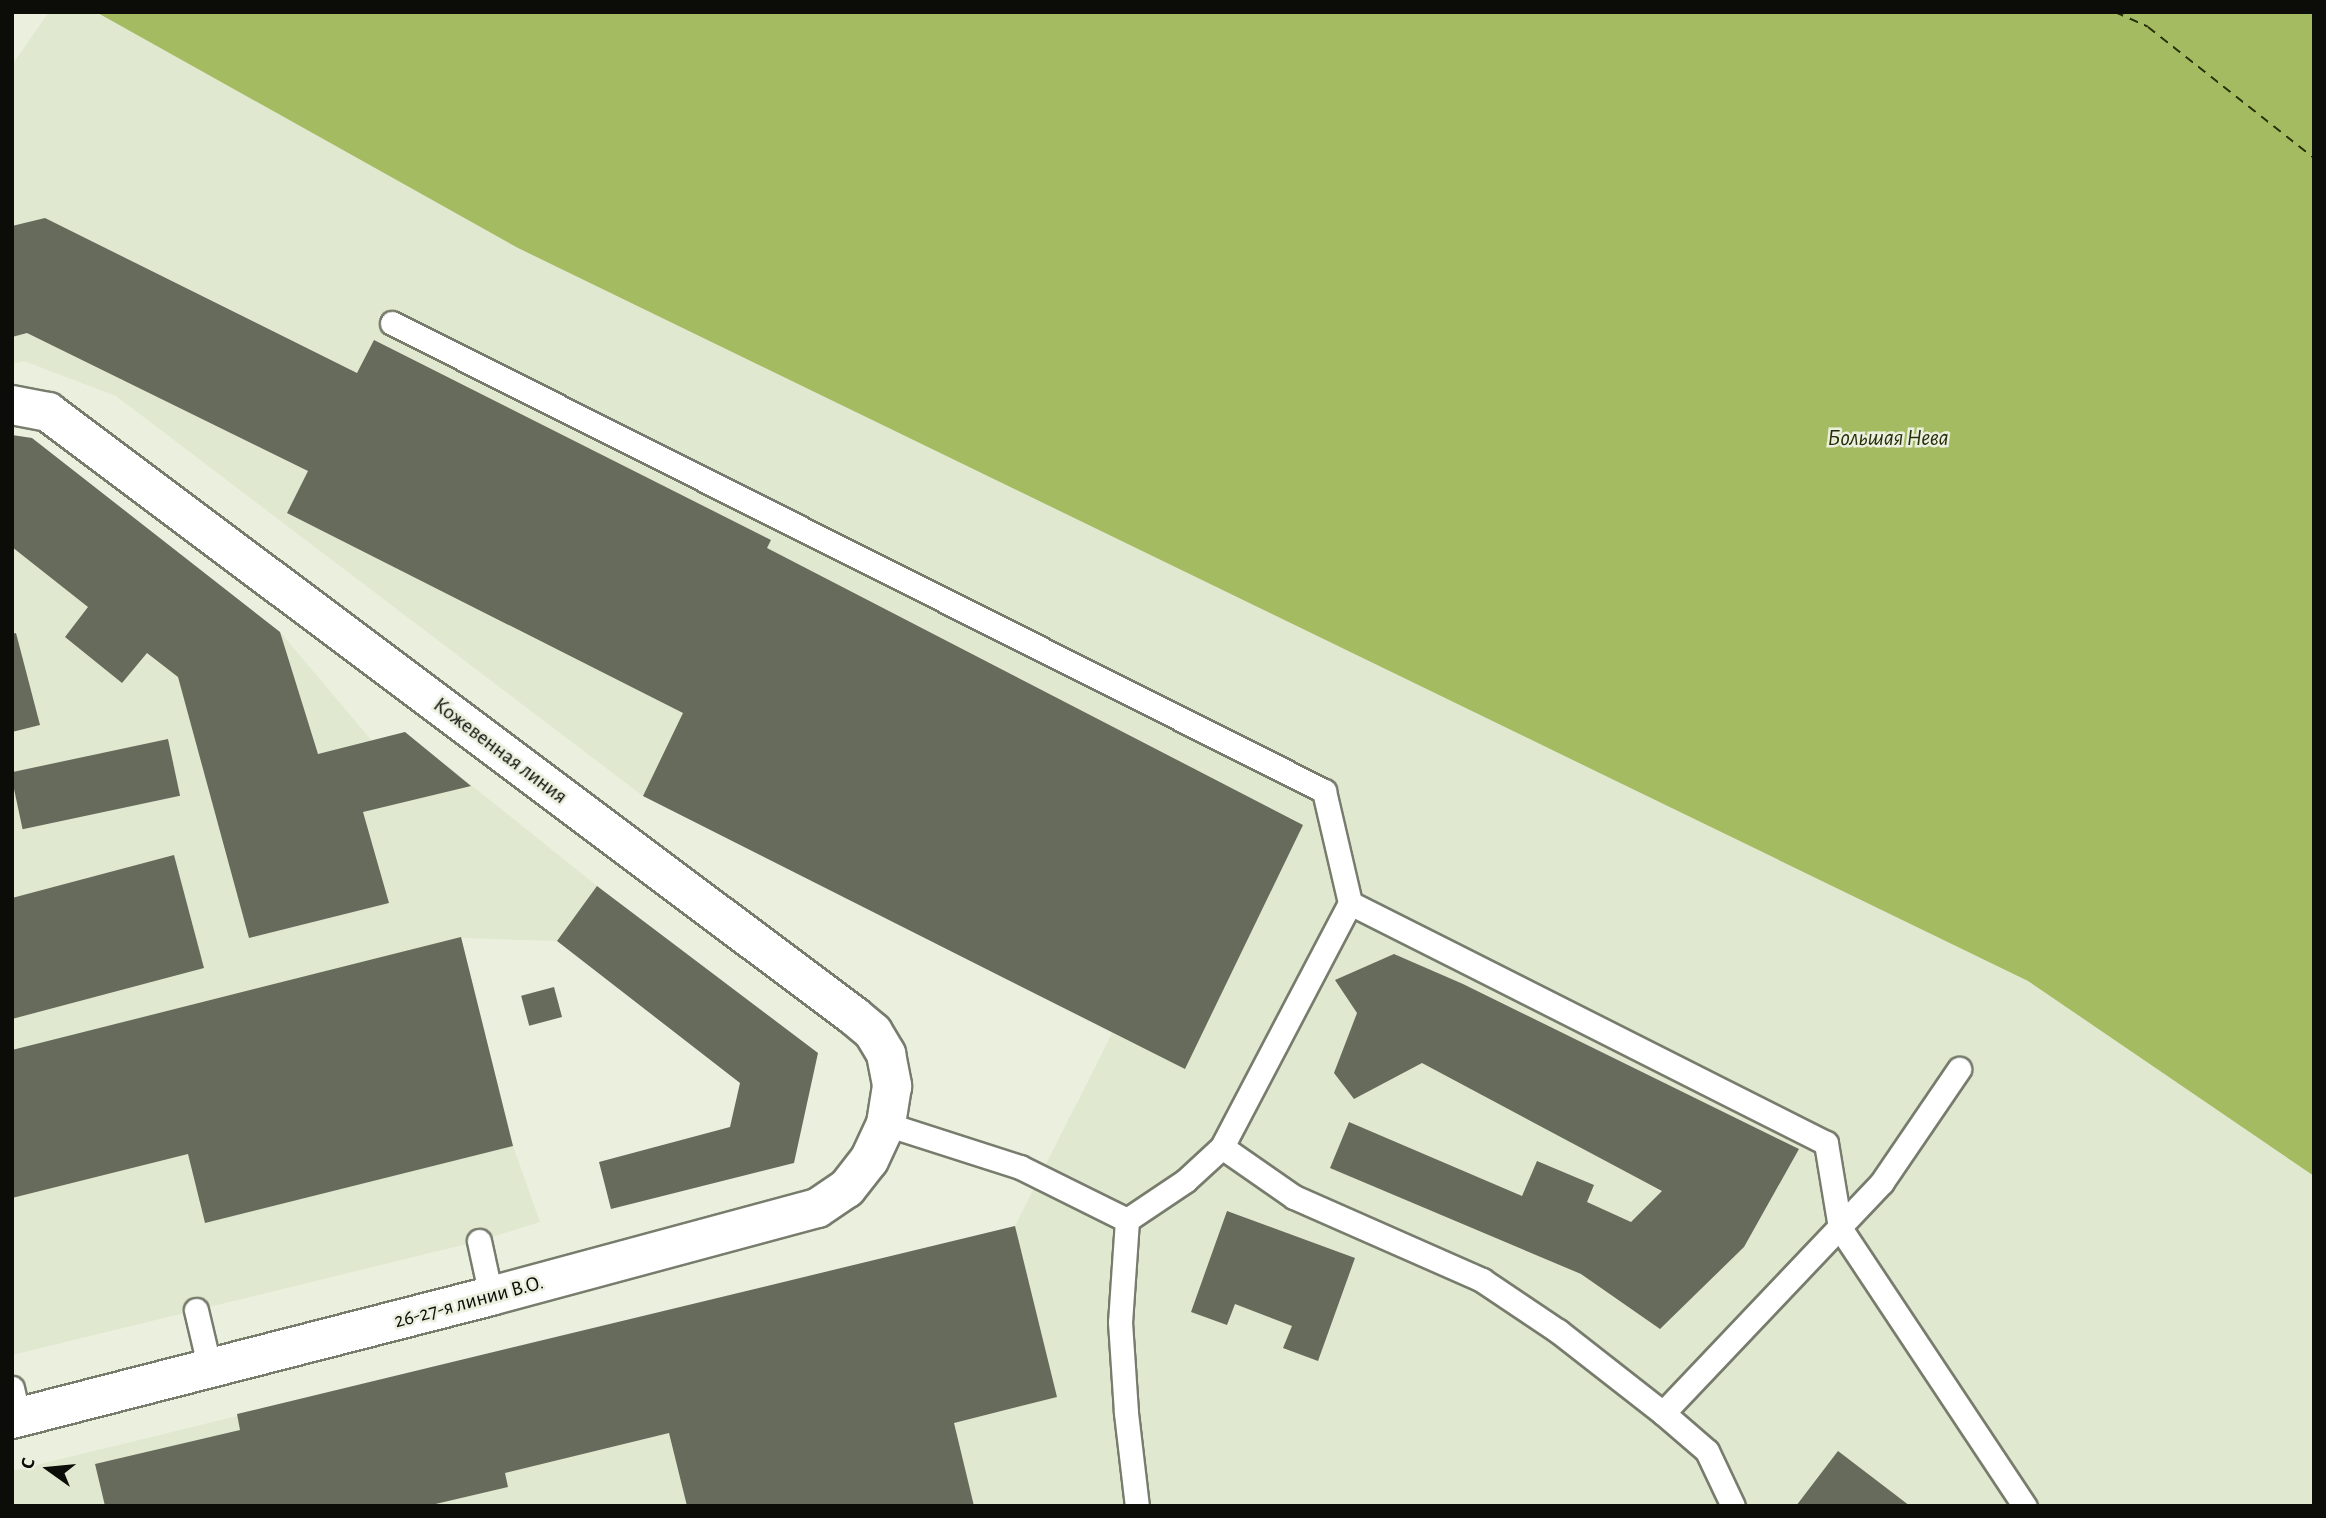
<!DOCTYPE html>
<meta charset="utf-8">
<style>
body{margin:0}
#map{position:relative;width:2326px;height:1518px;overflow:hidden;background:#eaefde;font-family:"Alegreya Sans",sans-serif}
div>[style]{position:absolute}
.built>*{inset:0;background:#e0e8cf}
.water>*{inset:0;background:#a5bb61}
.ferry>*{height:2px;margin-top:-1px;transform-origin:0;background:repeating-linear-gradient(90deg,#272f08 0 9px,transparent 0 16px)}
.building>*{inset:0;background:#666b5c;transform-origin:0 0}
.roads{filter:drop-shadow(2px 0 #777c6d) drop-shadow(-2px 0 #777c6d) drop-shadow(0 2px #777c6d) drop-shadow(0 -2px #777c6d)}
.service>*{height:23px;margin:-11.5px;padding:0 11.5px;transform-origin:11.5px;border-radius:11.5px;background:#fff}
.minor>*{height:38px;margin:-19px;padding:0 19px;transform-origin:19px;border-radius:19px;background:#fff}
span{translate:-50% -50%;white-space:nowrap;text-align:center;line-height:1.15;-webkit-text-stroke:5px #eaefde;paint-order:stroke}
.street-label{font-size:21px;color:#0c0d08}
.water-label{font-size:23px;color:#272f08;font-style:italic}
.frame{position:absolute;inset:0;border:14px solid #0c0d08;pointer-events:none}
.north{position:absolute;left:14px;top:1434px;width:70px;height:70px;-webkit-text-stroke:5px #eaefde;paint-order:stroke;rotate:285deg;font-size:19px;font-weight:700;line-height:28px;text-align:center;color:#0c0d08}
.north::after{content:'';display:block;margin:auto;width:24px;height:32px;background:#0c0d08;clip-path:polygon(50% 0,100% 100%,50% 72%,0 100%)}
</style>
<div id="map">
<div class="built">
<i style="clip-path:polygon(49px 12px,96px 12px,518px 248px,2028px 981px,2314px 1176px,2314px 1506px,12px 1506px,12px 1471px,1015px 1226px,1112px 1033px,643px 796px,116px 396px,24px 361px,12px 364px,12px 65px)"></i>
<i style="clip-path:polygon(12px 435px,32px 438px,280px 632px,372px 741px,405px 732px,597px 886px,557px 941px,461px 938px,513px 1146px,540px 1222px,479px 1241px,12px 1355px)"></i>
</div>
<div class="water">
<i style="clip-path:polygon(96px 12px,2314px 12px,2314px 1176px,2028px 981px,518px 248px)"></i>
</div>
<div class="ferry">
<i style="left:2115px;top:12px;width:36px;rotate:24deg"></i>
<i style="left:2148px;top:27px;width:211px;rotate:38.3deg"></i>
</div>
<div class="building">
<i style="clip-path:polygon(45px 218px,357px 373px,374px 340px,771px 540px,767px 548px,1303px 825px,1185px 1069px,643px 796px,683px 713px,287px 513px,308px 471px,27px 333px,12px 337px,12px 226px)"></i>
<i style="clip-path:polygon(12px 435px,32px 438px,280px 632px,318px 754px,405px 732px,471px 786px,363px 812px,389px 903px,249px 938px,178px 677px,147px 653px,122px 683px,65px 637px,88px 607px,12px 547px)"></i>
<i style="clip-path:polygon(16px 633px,40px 725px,12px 732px,12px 634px)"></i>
<i style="left:168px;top:739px;width:58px;height:161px;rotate:78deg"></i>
<i style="clip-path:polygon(174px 855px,204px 968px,12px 1019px,12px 898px)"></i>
<i style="clip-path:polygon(597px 886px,818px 1053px,794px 1163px,611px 1209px,599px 1162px,730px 1127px,740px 1083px,557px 941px)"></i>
<i style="clip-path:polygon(461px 937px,513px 1146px,205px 1223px,188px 1154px,12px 1198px,12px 1050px)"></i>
<i style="clip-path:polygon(1394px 954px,1463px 984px,1799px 1149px,1744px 1247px,1660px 1329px,1581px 1274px,1330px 1168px,1349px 1122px,1522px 1196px,1537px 1161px,1594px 1185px,1587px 1202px,1631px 1222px,1662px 1191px,1422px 1063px,1354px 1099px,1334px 1073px,1357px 1013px,1335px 980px)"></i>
<i style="left:554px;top:987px;width:31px;height:34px;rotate:75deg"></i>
<i style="clip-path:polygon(1227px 1211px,1355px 1258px,1318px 1361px,1283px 1348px,1292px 1326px,1235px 1304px,1227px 1325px,1191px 1312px)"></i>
<i style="clip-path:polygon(1015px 1226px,1057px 1397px,954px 1423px,974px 1506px,687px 1506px,669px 1433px,505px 1473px,508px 1487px,427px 1506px,105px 1506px,95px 1464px,240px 1430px,237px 1414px)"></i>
<i style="clip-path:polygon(1838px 1451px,1910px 1506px,1796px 1506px)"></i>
</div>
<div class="roads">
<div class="service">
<i style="left:392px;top:323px;width:1043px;rotate:26.66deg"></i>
<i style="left:1324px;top:791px;width:115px;rotate:76.9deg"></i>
<i style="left:1350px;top:903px;width:276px;rotate:117.7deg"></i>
<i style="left:1222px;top:1147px;width:50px;rotate:137.4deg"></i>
<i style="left:1185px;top:1181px;width:70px;rotate:146.1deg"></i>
<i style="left:1350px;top:903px;width:533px;rotate:26.76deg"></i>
<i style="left:1826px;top:1143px;width:86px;rotate:80.6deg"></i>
<i style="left:1840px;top:1228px;width:334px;rotate:56.4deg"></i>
<i style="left:886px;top:1124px;width:141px;rotate:17.8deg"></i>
<i style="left:1020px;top:1167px;width:119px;rotate:26.4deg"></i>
<i style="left:1127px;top:1220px;width:102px;rotate:93.9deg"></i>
<i style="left:1120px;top:1322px;width:91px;rotate:86.2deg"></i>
<i style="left:1126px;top:1413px;width:94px;rotate:83.3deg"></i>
<i style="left:1222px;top:1147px;width:88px;rotate:34.8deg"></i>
<i style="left:1294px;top:1197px;width:206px;rotate:23.8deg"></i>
<i style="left:1482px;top:1280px;width:92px;rotate:33.9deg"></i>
<i style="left:1558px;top:1331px;width:133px;rotate:38deg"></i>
<i style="left:1663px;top:1413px;width:318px;rotate:-46.5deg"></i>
<i style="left:1882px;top:1182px;width:137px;rotate:-55.7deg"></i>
<i style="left:479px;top:1241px;width:56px;rotate:77.7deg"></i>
<i style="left:196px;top:1310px;width:61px;rotate:76.7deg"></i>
<i style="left:12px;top:1388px;width:31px;rotate:77deg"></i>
<i style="left:1663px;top:1413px;width:58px;rotate:40.8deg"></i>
<i style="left:1707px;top:1451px;width:61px;rotate:64.7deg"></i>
</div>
<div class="minor">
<i style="left:12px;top:405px;width:37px;rotate:11deg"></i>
<i style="left:48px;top:412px;width:1007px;rotate:36.85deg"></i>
<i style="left:854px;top:1016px;width:25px;rotate:40deg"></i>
<i style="left:873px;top:1032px;width:26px;rotate:59deg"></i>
<i style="left:886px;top:1054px;width:33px;rotate:79deg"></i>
<i style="left:892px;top:1086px;width:38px;rotate:99deg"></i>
<i style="left:886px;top:1124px;width:40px;rotate:115deg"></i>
<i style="left:869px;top:1160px;width:36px;rotate:128deg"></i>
<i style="left:847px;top:1188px;width:36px;rotate:146deg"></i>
<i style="left:817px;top:1208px;width:338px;rotate:164.9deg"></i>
<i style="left:491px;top:1296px;width:495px;rotate:165.6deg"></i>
</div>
</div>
<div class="street-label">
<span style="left:500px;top:751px;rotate:37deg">Кожевенная линия</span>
<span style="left:469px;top:1302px;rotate:-15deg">26-27-я линии В.О.</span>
</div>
<div class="water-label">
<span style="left:1888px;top:439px">Большая Нева</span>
</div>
<div class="frame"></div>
<div class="north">С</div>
</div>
